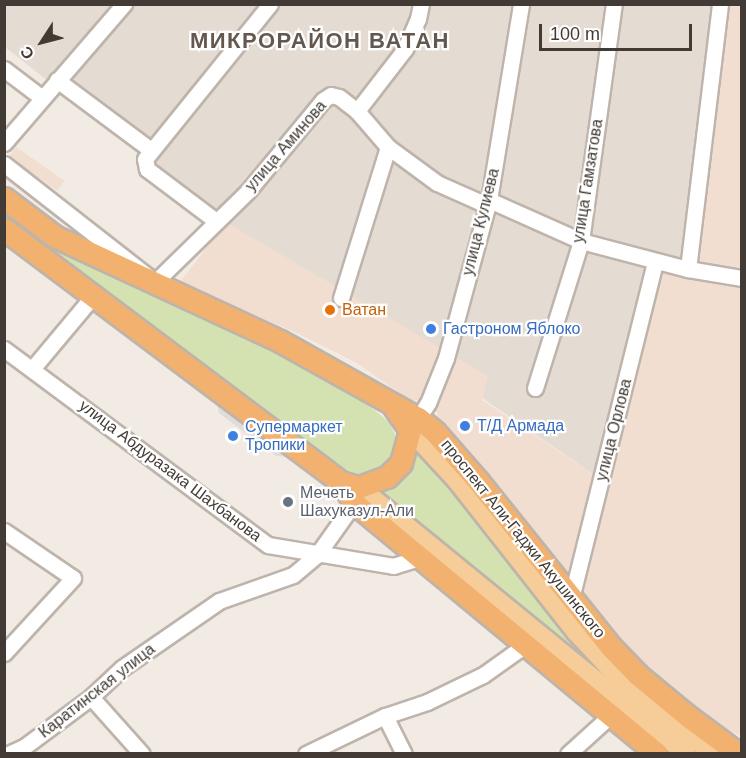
<!DOCTYPE html>
<meta charset="utf-8">
<style>
body{margin:0}
#map{position:relative;width:746px;height:758px;overflow:hidden;background:#f1ebe4;font-family:Arial,sans-serif}
div>[style]{position:absolute}
.residential>*{inset:0;background:#e4dcd3}
.commercial>*{inset:0;background:#f1ded0;transform-origin:0 0}
.green>*{inset:0;background:#d3e2b0}
.parking>*{inset:0;background:#dfdcd9}
.roads{filter:drop-shadow(2px 0 #beb4ab) drop-shadow(-2px 0 #beb4ab) drop-shadow(0 2px #beb4ab) drop-shadow(0 -2px #beb4ab)}
.minor>*{height:15px;margin:-7.5px;padding:0 7.5px;transform-origin:7.5px;border-radius:7.5px;background:#fff}
.major>*{height:18px;margin:-9px;padding:0 9px;transform-origin:9px;border-radius:9px;background:#f6cc98}
.highway>*{height:21px;margin:-10.5px;padding:0 10.5px;transform-origin:10.5px;border-radius:10.5px;background:#f2b16e}
.dots>*{width:16px;height:16px;translate:-50% -50%;box-sizing:border-box;border:3px solid #fff;border-radius:50%}
span{translate:-50% -50%;white-space:nowrap;text-align:center;line-height:1.15;-webkit-text-stroke:4.5px #fff;paint-order:stroke}
.street-label{font-size:16px;color:#423b35}
.food-label{font-size:16px;color:#c56008}
.left{translate:0 -50%;text-align:left}
.shop-label{font-size:16px;color:#366cbe}
.worship-label{font-size:16px;color:#5b616d}
.district-label{font-size:22px;color:#64574d;font-weight:700;letter-spacing:1.5px}
.frame{position:absolute;inset:0;border:6px solid #423b35;pointer-events:none}
.north{position:absolute;left:12px;top:12px;width:60px;height:60px;-webkit-text-stroke:4px #fff;paint-order:stroke;rotate:234deg;font-size:16px;font-weight:700;line-height:24px;text-align:center;color:#423b35}
.north::after{content:'';display:block;margin:auto;width:21px;height:27px;background:#423b35;clip-path:polygon(50% 0,100% 100%,50% 72%,0 100%)}
.scale{position:absolute;left:539px;top:24px;width:153px;height:27px;box-sizing:border-box;border:3px solid #423b35;border-top:0;padding-left:8px;font-size:18px;line-height:21px;white-space:nowrap;color:#423b35;-webkit-text-stroke:4px #fff;paint-order:stroke}
</style>
<div id="map">
<div class="residential">
<i style="clip-path:polygon(4px 5px,721px 5px,684px 274px,660px 270px,609px 485px,226px 222px,5px 47px)"></i>
</div>
<div class="commercial">
<i style="clip-path:polygon(721px 5px,741px 5px,740px 735px,713px 725px,629px 658px,437px 425px,438px 413px,419px 400px,411px 401px,357px 363px,293px 331px,178px 285px,226px 222px,488px 376px,482px 400px,609px 485px,660px 269px,684px 274px)"></i>
<i style="left:16px;top:147px;width:59px;height:12px;rotate:35deg"></i>
</div>
<div class="green">
<i style="clip-path:polygon(4px 209px,273px 348px,356px 395px,390px 423px,396px 437px,390px 460px,374px 472px,359px 474px,349px 471px,273px 419px,5px 218px)"></i>
<i style="clip-path:polygon(414px 443px,702px 753px,695px 753px,622px 696px,375px 491px)"></i>
</div>
<div class="parking">
<i style="clip-path:polygon(217px 403px,290px 457px,276px 456px,219px 413px)"></i>
</div>
<div class="roads">
<div class="minor">
<i style="left:4px;top:69px;width:48px;rotate:37.3deg"></i>
<i style="left:57px;top:80px;width:117px;rotate:36.7deg"></i>
<i style="left:357px;top:111px;width:48px;rotate:49.3deg"></i>
<i style="left:388px;top:147px;width:61px;rotate:36.3deg"></i>
<i style="left:437px;top:183px;width:49px;rotate:24deg"></i>
<i style="left:482px;top:203px;width:8px;rotate:-23deg"></i>
<i style="left:489px;top:200px;width:101px;rotate:24deg"></i>
<i style="left:581px;top:241px;width:111px;rotate:14.7deg"></i>
<i style="left:688px;top:269px;width:55px;rotate:9.5deg"></i>
<i style="left:4px;top:143px;width:184px;rotate:-49.2deg"></i>
<i style="left:4px;top:164px;width:192px;rotate:38deg"></i>
<i style="left:155px;top:282px;width:130px;rotate:-44.4deg"></i>
<i style="left:248px;top:191px;width:118px;rotate:-50.5deg"></i>
<i style="left:323px;top:100px;width:9px;rotate:-32deg"></i>
<i style="left:331px;top:95px;width:8px;rotate:14deg"></i>
<i style="left:339px;top:97px;width:23px;rotate:38deg"></i>
<i style="left:357px;top:111px;width:78px;rotate:-52.3deg"></i>
<i style="left:405px;top:49px;width:33px;rotate:-67deg"></i>
<i style="left:418px;top:19px;width:15px;rotate:-79deg"></i>
<i style="left:216px;top:221px;width:86px;rotate:-143deg"></i>
<i style="left:147px;top:169px;width:10px;rotate:-101deg"></i>
<i style="left:145px;top:159px;width:199px;rotate:-51.1deg"></i>
<i style="left:688px;top:269px;width:267px;rotate:-83.1deg"></i>
<i style="left:341px;top:298px;width:158px;rotate:-72.7deg"></i>
<i style="left:4px;top:349px;width:329px;rotate:36.6deg"></i>
<i style="left:268px;top:545px;width:127px;rotate:9.5deg"></i>
<i style="left:393px;top:566px;width:28px;rotate:-17deg"></i>
<i style="left:32px;top:369px;width:95px;rotate:-50.1deg"></i>
<i style="left:535px;top:388px;width:154px;rotate:-72.6deg"></i>
<i style="left:581px;top:241px;width:239px;rotate:-82.1deg"></i>
<i style="left:414px;top:425px;width:26px;rotate:-58deg"></i>
<i style="left:428px;top:403px;width:48px;rotate:-68.2deg"></i>
<i style="left:446px;top:358px;width:164px;rotate:-74.8deg"></i>
<i style="left:489px;top:200px;width:199px;rotate:-80.7deg"></i>
<i style="left:4px;top:531px;width:83px;rotate:34.3deg"></i>
<i style="left:73px;top:578px;width:102px;rotate:132.6deg"></i>
<i style="left:571px;top:599px;width:348px;rotate:-76deg"></i>
<i style="left:91px;top:697px;width:76px;rotate:48.2deg"></i>
<i style="left:385px;top:716px;width:42px;rotate:63.4deg"></i>
<i style="left:8px;top:754px;width:17px;rotate:-24deg"></i>
<i style="left:24px;top:747px;width:84px;rotate:-36.7deg"></i>
<i style="left:91px;top:697px;width:42px;rotate:-43.1deg"></i>
<i style="left:122px;top:668px;width:118px;rotate:-34.6deg"></i>
<i style="left:219px;top:601px;width:78px;rotate:-19.4deg"></i>
<i style="left:293px;top:575px;width:31px;rotate:-40deg"></i>
<i style="left:317px;top:555px;width:64px;rotate:-54.6deg"></i>
<i style="left:306px;top:754px;width:88px;rotate:-25.7deg"></i>
<i style="left:385px;top:716px;width:44px;rotate:-18.4deg"></i>
<i style="left:427px;top:702px;width:62px;rotate:-25.7deg"></i>
<i style="left:483px;top:675px;width:52px;rotate:-35.5deg"></i>
<i style="left:568px;top:754px;width:58px;rotate:-42.2deg"></i>
</div>
<div class="major">
<i style="left:410px;top:430px;width:69px;rotate:47.3deg"></i>
<i style="left:457px;top:481px;width:191px;rotate:51.8deg"></i>
<i style="left:575px;top:631px;width:64px;rotate:46.9deg"></i>
<i style="left:619px;top:678px;width:121px;rotate:39deg"></i>
<i style="left:359px;top:487px;width:422px;rotate:39.2deg"></i>
</div>
<div class="highway">
<i style="left:4px;top:198px;width:65px;rotate:36.9deg"></i>
<i style="left:56px;top:237px;width:247px;rotate:24.9deg"></i>
<i style="left:280px;top:341px;width:158px;rotate:29.2deg"></i>
<i style="left:418px;top:418px;width:22px;rotate:39deg"></i>
<i style="left:435px;top:432px;width:65px;rotate:48.7deg"></i>
<i style="left:478px;top:481px;width:214px;rotate:51.3deg"></i>
<i style="left:612px;top:648px;width:37px;rotate:46deg"></i>
<i style="left:638px;top:675px;width:66px;rotate:39.5deg"></i>
<i style="left:689px;top:717px;width:62px;rotate:36.5deg"></i>
<i style="left:4px;top:229px;width:421px;rotate:36.9deg"></i>
<i style="left:341px;top:482px;width:25px;rotate:58deg"></i>
<i style="left:354px;top:503px;width:393px;rotate:39.6deg"></i>
<i style="left:341px;top:482px;width:19px;rotate:16deg"></i>
<i style="left:359px;top:487px;width:30px;rotate:-20deg"></i>
<i style="left:387px;top:477px;width:20px;rotate:-45deg"></i>
<i style="left:401px;top:463px;width:34px;rotate:-75deg"></i>
<i style="left:410px;top:430px;width:28px;rotate:-125deg"></i>
</div>
</div>
<div class="dots">
<i style="left:330px;top:310px;background:#e8710a"></i>
<i style="left:431px;top:329px;background:#3f7fe0"></i>
<i style="left:465px;top:426px;background:#3f7fe0"></i>
<i style="left:233px;top:436px;background:#3f7fe0"></i>
<i style="left:288px;top:502px;background:#6b7280"></i>
</div>
<div class="street-label">
<span style="left:286px;top:146px;rotate:-49deg">улица Аминова</span>
<span style="left:588px;top:181px;rotate:-81deg">улица Гамзатова</span>
<span style="left:481px;top:222px;rotate:-76deg">улица Кулиева</span>
<span style="left:614px;top:430px;rotate:-76deg">улица Орлова</span>
<span style="left:170px;top:471px;rotate:37deg">улица Абдуразака Шахбанова</span>
<span style="left:523px;top:539px;rotate:51deg">проспект Али-Гаджи Акушинского</span>
<span style="left:97px;top:691px;rotate:-38deg">Каратинская улица</span>
</div>
<div class="food-label">
<span class="left" style="left:342px;top:310px">Ватан</span>
</div>
<div class="shop-label">
<span class="left" style="left:443px;top:329px">Гастроном Яблоко</span>
<span class="left" style="left:477px;top:426px">Т/Д Армада</span>
<span class="left" style="left:245px;top:436px">Супермаркет<br>Тропики</span>
</div>
<div class="worship-label">
<span class="left" style="left:300px;top:502px">Мечеть<br>Шахуказул-Али</span>
</div>
<div class="district-label">
<span style="left:320px;top:41px">МИКРОРАЙОН ВАТАН</span>
</div>
<div class="frame"></div>
<div class="north">С</div>
<div class="scale">100 m</div>
</div>
